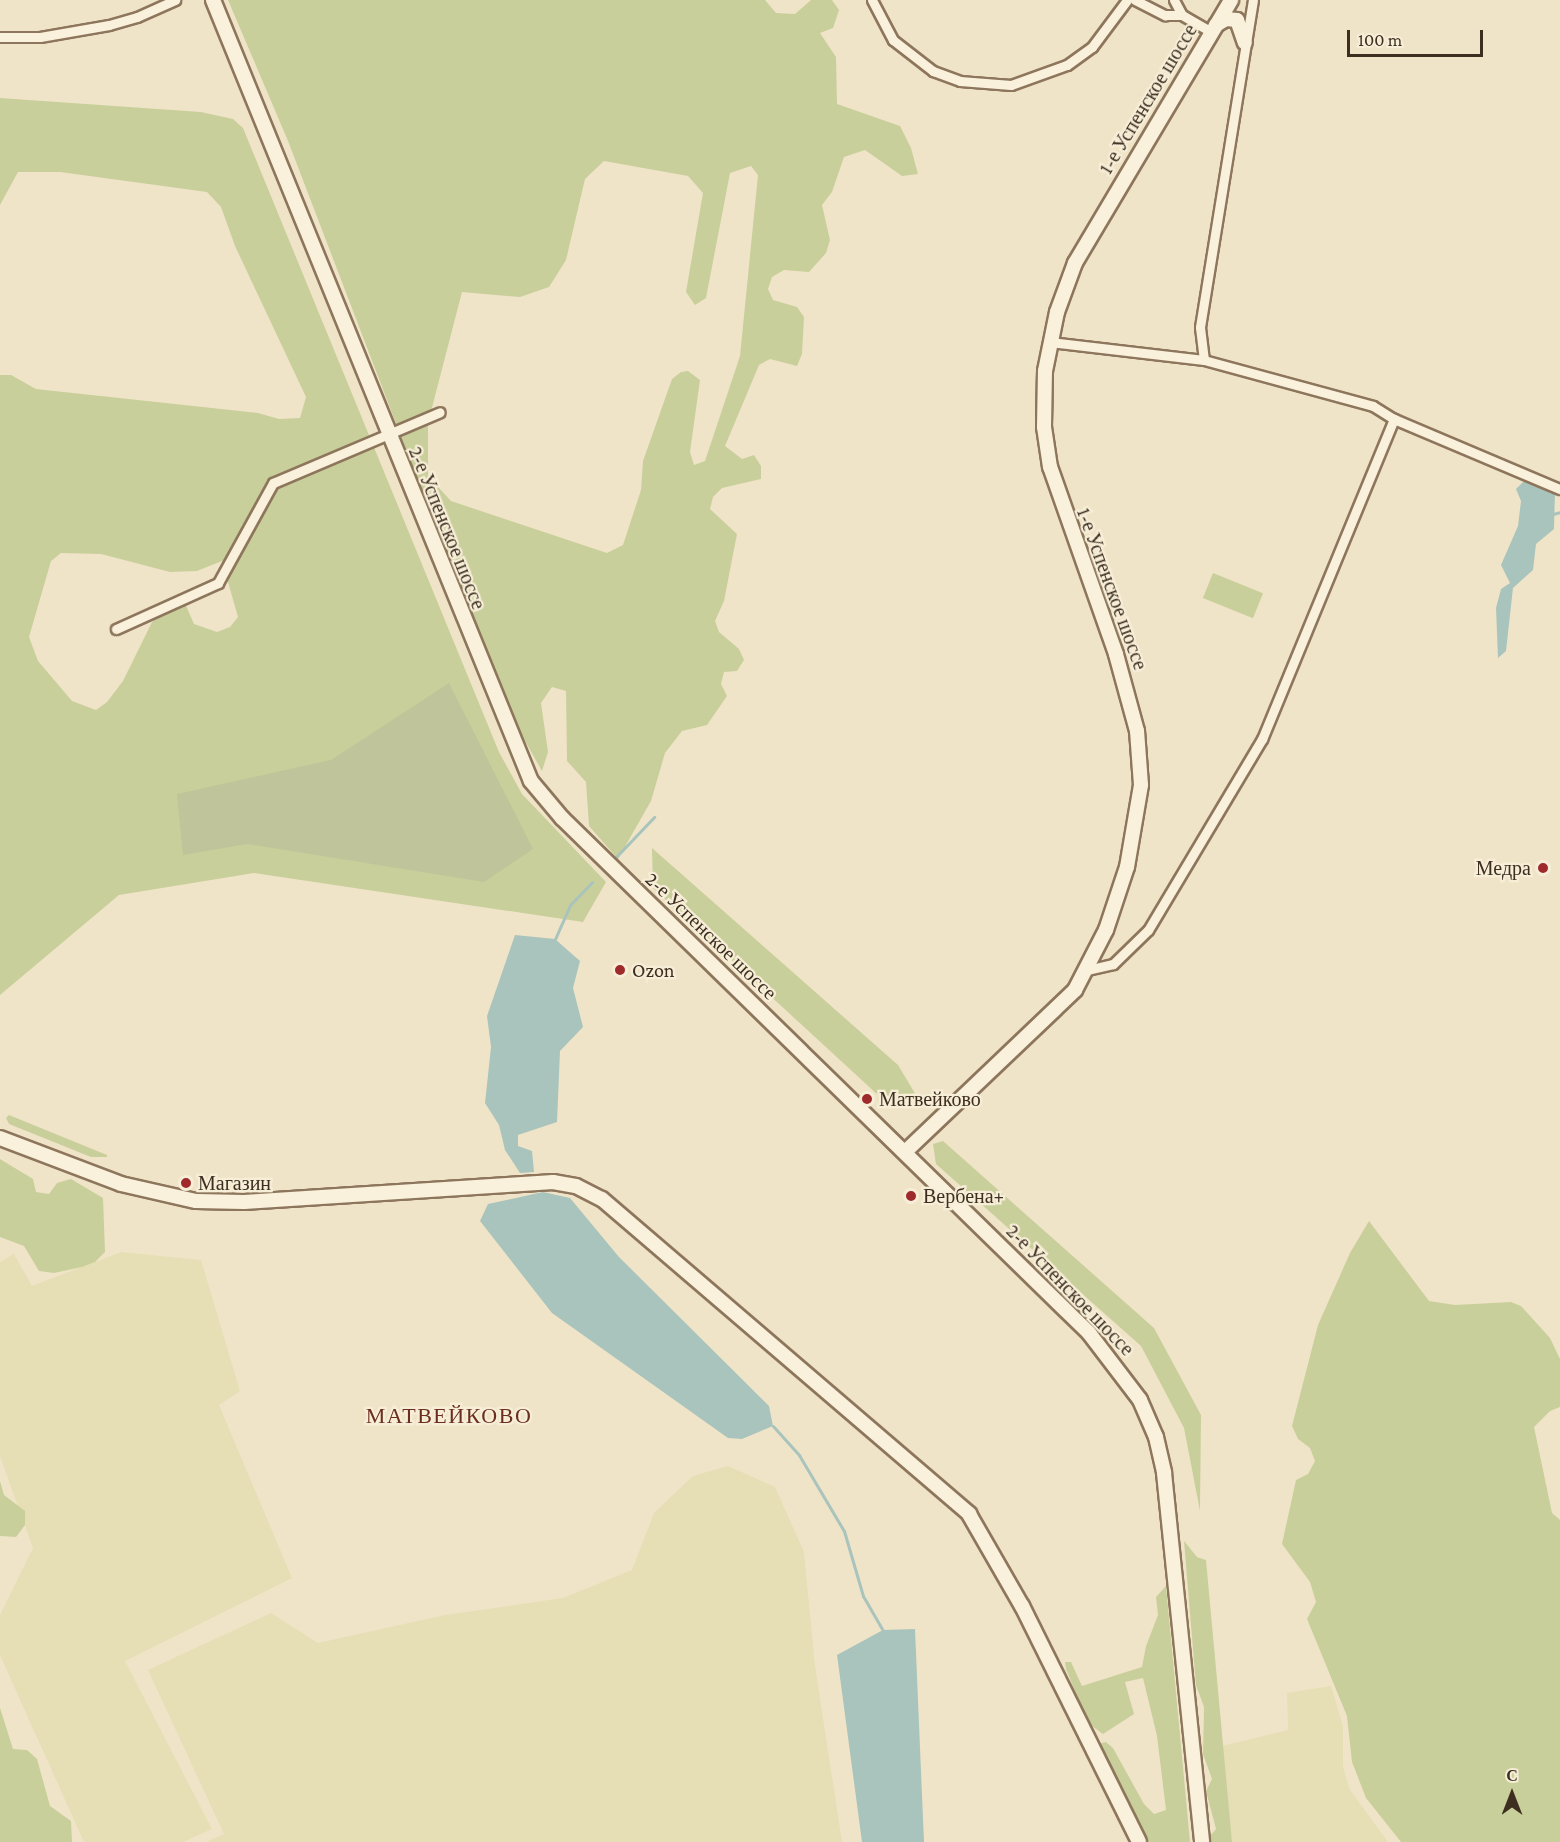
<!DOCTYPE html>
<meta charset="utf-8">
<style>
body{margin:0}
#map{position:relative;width:1560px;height:1842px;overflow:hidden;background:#f0e4c8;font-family:"Crimson Pro",serif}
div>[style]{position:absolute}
.farmland>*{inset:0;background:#e6deb5}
.green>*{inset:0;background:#c9cf9b;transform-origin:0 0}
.cemetery>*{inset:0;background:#bfc49a}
.water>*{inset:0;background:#a9c4bc}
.stream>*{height:3px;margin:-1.5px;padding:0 1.5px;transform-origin:1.5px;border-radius:1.5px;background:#a9c4bc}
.roads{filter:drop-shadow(2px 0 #8d765c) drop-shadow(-2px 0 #8d765c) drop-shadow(0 2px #8d765c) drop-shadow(0 -2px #8d765c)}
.street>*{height:9px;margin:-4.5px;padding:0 4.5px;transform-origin:4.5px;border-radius:4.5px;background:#faf1dc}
.secondary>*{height:14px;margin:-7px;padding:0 7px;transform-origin:7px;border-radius:7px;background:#faf1dc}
.dots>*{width:16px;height:16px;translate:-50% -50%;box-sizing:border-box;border:3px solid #f7eed8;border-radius:50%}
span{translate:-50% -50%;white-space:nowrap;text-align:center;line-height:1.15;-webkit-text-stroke:4.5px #f7eed8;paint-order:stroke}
.street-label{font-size:20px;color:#3d2e20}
.poi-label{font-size:20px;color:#3d2e20}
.right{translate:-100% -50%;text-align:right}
.left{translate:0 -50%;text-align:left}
.quarter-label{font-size:22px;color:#6b2e1e;letter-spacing:1.5px}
.north{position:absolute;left:1482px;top:1764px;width:60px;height:60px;-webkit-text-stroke:4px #f7eed8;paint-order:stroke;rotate:0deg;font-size:16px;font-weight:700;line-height:24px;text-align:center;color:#3d2e20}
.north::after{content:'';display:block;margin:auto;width:21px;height:27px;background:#3d2e20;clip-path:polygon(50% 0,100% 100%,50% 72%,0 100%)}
.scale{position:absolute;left:1347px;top:30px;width:136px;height:27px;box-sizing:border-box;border:3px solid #3d2e20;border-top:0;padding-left:8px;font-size:18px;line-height:21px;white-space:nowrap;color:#3d2e20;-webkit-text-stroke:4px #f7eed8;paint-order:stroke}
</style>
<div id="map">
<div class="farmland">
<i style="clip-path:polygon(121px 1252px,201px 1260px,240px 1391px,219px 1405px,292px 1578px,125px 1661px,212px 1829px,183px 1842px,84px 1842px,0 1655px,0 1615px,33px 1548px,0 1456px,0 1262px,14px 1254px,32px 1286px)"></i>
<i style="clip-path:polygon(728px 1466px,775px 1487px,804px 1552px,815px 1666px,842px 1842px,206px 1842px,224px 1834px,148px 1670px,271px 1613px,318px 1643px,445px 1615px,563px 1598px,632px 1570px,654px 1513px,693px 1476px)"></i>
<i style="clip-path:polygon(1331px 1686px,1343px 1726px,1343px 1767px,1350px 1790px,1388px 1842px,1232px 1842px,1222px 1746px,1288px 1730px,1287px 1693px)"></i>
</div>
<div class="green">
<i style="clip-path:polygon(evenodd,228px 0,765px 0,776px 13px,795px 14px,811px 0,832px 0,839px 10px,833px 28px,820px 33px,836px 57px,837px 104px,900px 126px,911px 148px,918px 174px,902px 176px,865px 150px,844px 157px,832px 192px,822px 205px,830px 240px,826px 253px,809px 272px,784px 270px,772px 277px,768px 289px,773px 300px,797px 307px,804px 317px,802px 354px,797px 366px,770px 359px,759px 365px,725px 446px,742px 459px,754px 455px,761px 466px,761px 479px,722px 488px,713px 497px,710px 509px,737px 534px,724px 601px,715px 621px,719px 632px,739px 649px,744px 660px,737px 671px,724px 672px,721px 684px,727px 696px,707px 725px,682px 731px,665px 753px,651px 801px,618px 859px,589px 826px,586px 782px,567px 761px,566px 691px,552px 687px,541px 703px,548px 752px,542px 771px,520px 732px,449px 562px,288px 141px,228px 0,604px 161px,688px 176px,703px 193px,686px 292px,695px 305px,706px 298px,730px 173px,751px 166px,758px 175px,740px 356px,705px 461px,694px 465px,690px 452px,700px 380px,688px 371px,681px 372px,672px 379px,643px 461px,641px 490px,623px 545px,607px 553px,451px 501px,428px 476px,428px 423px,462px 292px,520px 297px,549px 287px,566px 260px,585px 179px,604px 161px)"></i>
<i style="clip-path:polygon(evenodd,0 98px,201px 112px,233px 119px,243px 128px,499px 752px,522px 794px,606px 882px,583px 922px,254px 873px,119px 895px,0 995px,0 375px,11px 375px,36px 389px,258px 413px,279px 419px,300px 418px,306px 397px,235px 246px,221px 207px,207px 192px,60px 172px,18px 172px,0 205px,0 98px,61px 553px,101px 554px,170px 572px,197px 571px,222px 561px,238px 617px,230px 627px,217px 632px,194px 624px,184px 601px,173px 606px,152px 622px,123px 681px,107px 702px,96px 710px,72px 701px,38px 661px,29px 637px,51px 561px,61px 553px)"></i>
<i style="left:1213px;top:573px;width:54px;height:27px;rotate:22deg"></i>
<i style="clip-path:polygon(652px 848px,898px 1065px,919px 1100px,878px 1095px,653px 888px)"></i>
<i style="clip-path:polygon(9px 1115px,107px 1155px,107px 1157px,91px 1157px,9px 1124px,6px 1118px)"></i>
<i style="clip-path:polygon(943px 1141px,1154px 1328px,1201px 1415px,1200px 1511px,1184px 1428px,1141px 1346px,936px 1164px,933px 1144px)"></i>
<i style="clip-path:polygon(0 1159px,33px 1179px,36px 1192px,49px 1194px,57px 1183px,71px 1179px,103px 1198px,105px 1252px,95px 1262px,82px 1267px,54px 1273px,39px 1271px,24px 1246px,0 1237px)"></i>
<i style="clip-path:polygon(1369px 1221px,1429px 1301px,1455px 1305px,1511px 1302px,1521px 1306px,1550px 1338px,1560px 1359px,1560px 1407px,1550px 1411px,1534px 1427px,1552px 1513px,1560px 1520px,1560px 1842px,1401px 1842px,1366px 1798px,1352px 1762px,1347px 1716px,1307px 1619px,1316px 1602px,1310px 1582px,1282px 1544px,1296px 1480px,1308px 1474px,1315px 1461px,1310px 1448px,1298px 1439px,1292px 1426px,1318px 1325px,1350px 1253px)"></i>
<i style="clip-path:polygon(0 1481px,4px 1495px,25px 1511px,25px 1525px,16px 1537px,0 1536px)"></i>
<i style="clip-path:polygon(1184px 1541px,1197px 1557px,1206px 1560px,1232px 1842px,1210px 1842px,1210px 1836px,1216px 1829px,1206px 1791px,1212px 1779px,1203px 1754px,1204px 1707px,1196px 1685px)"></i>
<i style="clip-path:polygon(1166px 1586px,1190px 1842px,1146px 1842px,1098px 1744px,1106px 1742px,1113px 1748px,1144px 1804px,1154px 1814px,1166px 1810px,1157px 1736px,1143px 1678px,1125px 1682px,1134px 1714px,1103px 1734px,1088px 1723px,1066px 1669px,1065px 1662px,1071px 1662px,1082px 1686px,1142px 1667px,1146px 1646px,1158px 1615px,1156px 1597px)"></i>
<i style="clip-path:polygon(0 1708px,13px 1749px,27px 1750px,37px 1759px,50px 1806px,71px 1821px,72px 1842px,0 1842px)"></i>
</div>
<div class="cemetery">
<i style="clip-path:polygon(449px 683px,533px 849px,484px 882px,247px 844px,183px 855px,177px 794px,331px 760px)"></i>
</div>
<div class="water">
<i style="clip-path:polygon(1524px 481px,1555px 492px,1554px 529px,1536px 544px,1533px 570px,1513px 588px,1506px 651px,1498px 658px,1496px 608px,1501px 589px,1510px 583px,1501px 565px,1518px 526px,1521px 501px,1516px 489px)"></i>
<i style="clip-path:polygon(515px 935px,555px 939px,580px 961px,573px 988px,583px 1027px,560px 1051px,557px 1122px,518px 1135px,518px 1146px,532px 1151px,534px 1172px,520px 1173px,505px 1150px,499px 1125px,485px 1103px,491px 1047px,487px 1016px)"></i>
<i style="clip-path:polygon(543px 1192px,570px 1198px,619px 1257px,769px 1406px,773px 1426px,742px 1439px,728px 1438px,552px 1313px,480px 1221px,488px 1204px)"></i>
<i style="clip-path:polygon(915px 1629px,924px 1842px,862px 1842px,837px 1655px,883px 1630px)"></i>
</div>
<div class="stream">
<i style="left:1553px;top:514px;width:7px;rotate:-16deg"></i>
<i style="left:615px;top:858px;width:57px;rotate:-46.4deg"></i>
<i style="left:555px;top:939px;width:37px;rotate:-66deg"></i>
<i style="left:570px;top:905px;width:32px;rotate:-46deg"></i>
<i style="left:773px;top:1426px;width:39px;rotate:48deg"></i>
<i style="left:799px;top:1455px;width:88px;rotate:59.4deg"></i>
<i style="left:844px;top:1531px;width:68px;rotate:73.7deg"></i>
<i style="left:863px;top:1596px;width:39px;rotate:60deg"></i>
</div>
<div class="roads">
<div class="street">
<i style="left:872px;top:0;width:45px;rotate:62.3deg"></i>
<i style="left:893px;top:40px;width:51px;rotate:37.8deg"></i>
<i style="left:933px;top:71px;width:29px;rotate:20deg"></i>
<i style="left:960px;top:81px;width:51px;rotate:4.5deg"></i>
<i style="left:1011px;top:85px;width:59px;rotate:-19.7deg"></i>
<i style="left:1067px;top:65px;width:31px;rotate:-36deg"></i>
<i style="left:1092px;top:47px;width:59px;rotate:-53.3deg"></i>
<i style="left:1135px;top:0;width:34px;rotate:27deg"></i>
<i style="left:1165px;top:15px;width:17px"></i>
<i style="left:1174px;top:0;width:17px;rotate:62deg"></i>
<i style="left:1182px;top:15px;width:34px;rotate:30deg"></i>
<i style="left:0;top:37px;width:40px"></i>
<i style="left:40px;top:37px;width:70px;rotate:-9.9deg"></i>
<i style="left:109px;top:25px;width:29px;rotate:-16deg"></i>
<i style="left:137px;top:17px;width:42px;rotate:-24.1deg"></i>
<i style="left:1050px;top:342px;width:155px;rotate:6.7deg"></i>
<i style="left:1204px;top:360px;width:175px;rotate:15.2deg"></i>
<i style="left:1373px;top:406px;width:25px;rotate:32deg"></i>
<i style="left:1394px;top:419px;width:346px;rotate:112.4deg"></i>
<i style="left:1262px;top:739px;width:222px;rotate:120.8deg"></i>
<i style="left:1148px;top:930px;width:49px;rotate:135.8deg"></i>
<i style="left:1113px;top:964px;width:26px;rotate:167deg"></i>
<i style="left:1204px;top:360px;width:33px;rotate:-97deg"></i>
<i style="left:1200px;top:327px;width:331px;rotate:-80.8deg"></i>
<i style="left:1394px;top:419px;width:180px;rotate:22.9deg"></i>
<i style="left:116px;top:629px;width:112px;rotate:-24.3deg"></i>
<i style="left:218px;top:583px;width:114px;rotate:-61.2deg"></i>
<i style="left:273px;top:483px;width:181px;rotate:-23deg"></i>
</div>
<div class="secondary">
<i style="left:213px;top:0;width:843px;rotate:67.85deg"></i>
<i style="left:531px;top:781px;width:48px;rotate:50deg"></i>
<i style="left:562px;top:818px;width:737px;rotate:44.34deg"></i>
<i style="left:1089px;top:1333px;width:84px;rotate:52.7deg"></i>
<i style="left:1140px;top:1400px;width:40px;rotate:66.6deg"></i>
<i style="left:1156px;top:1437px;width:37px;rotate:77deg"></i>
<i style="left:1164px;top:1473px;width:371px;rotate:84.1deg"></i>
<i style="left:1216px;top:25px;width:12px;rotate:-31deg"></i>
<i style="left:1226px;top:19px;width:11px;rotate:5deg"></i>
<i style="left:1237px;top:20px;width:24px;rotate:71deg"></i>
<i style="left:0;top:1138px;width:129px;rotate:20.8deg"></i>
<i style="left:121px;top:1184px;width:77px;rotate:12.8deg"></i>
<i style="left:196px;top:1201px;width:48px;rotate:1.2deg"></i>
<i style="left:244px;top:1202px;width:310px;rotate:-3.7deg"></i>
<i style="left:553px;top:1182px;width:23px;rotate:10deg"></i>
<i style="left:576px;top:1186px;width:29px;rotate:27deg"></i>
<i style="left:602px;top:1199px;width:484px;rotate:40.6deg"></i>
<i style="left:969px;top:1514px;width:106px;rotate:60.1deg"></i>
<i style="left:1022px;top:1606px;width:263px;rotate:63.6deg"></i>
<i style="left:905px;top:1152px;width:235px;rotate:-43.6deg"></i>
<i style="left:1075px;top:990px;width:68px;rotate:-62.7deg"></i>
<i style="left:1106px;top:930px;width:66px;rotate:-71.6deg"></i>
<i style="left:1127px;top:867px;width:83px;rotate:-80.3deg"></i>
<i style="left:1141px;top:785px;width:54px;rotate:-94.2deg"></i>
<i style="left:1137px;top:731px;width:80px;rotate:-105.3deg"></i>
<i style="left:1116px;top:654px;width:198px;rotate:-109.4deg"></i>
<i style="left:1050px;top:467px;width:40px;rotate:-98.5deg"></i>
<i style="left:1044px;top:427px;width:56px;rotate:-89deg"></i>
<i style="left:1045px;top:371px;width:60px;rotate:-78.5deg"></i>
<i style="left:1057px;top:312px;width:52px;rotate:-69.8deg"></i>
<i style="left:1075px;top:263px;width:306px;rotate:-59.3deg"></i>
</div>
</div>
<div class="dots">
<i style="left:1543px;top:868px;background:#9e2a2b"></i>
<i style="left:620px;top:970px;background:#9e2a2b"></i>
<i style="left:867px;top:1099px;background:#9e2a2b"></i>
<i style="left:186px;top:1183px;background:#9e2a2b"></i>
<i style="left:911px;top:1196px;background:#9e2a2b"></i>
</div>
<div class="street-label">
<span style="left:1148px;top:99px;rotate:-59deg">1-е Успенское шоссе</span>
<span style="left:447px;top:528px;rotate:68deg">2-е Успенское шоссе</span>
<span style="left:1112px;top:589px;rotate:70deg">1-е Успенское шоссе</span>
<span style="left:711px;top:936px;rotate:44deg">2-е Успенское шоссе</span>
<span style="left:1070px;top:1290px;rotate:46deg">2-е Успенское шоссе</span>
</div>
<div class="poi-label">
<span class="right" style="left:1531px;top:868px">Медра</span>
<span class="left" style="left:632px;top:970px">Ozon</span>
<span class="left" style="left:879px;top:1099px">Матвейково</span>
<span class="left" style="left:198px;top:1183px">Магазин</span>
<span class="left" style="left:923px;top:1196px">Вербена+</span>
</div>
<div class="quarter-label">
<span style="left:449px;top:1416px">МАТВЕЙКОВО</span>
</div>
<div class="north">С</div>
<div class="scale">100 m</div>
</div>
